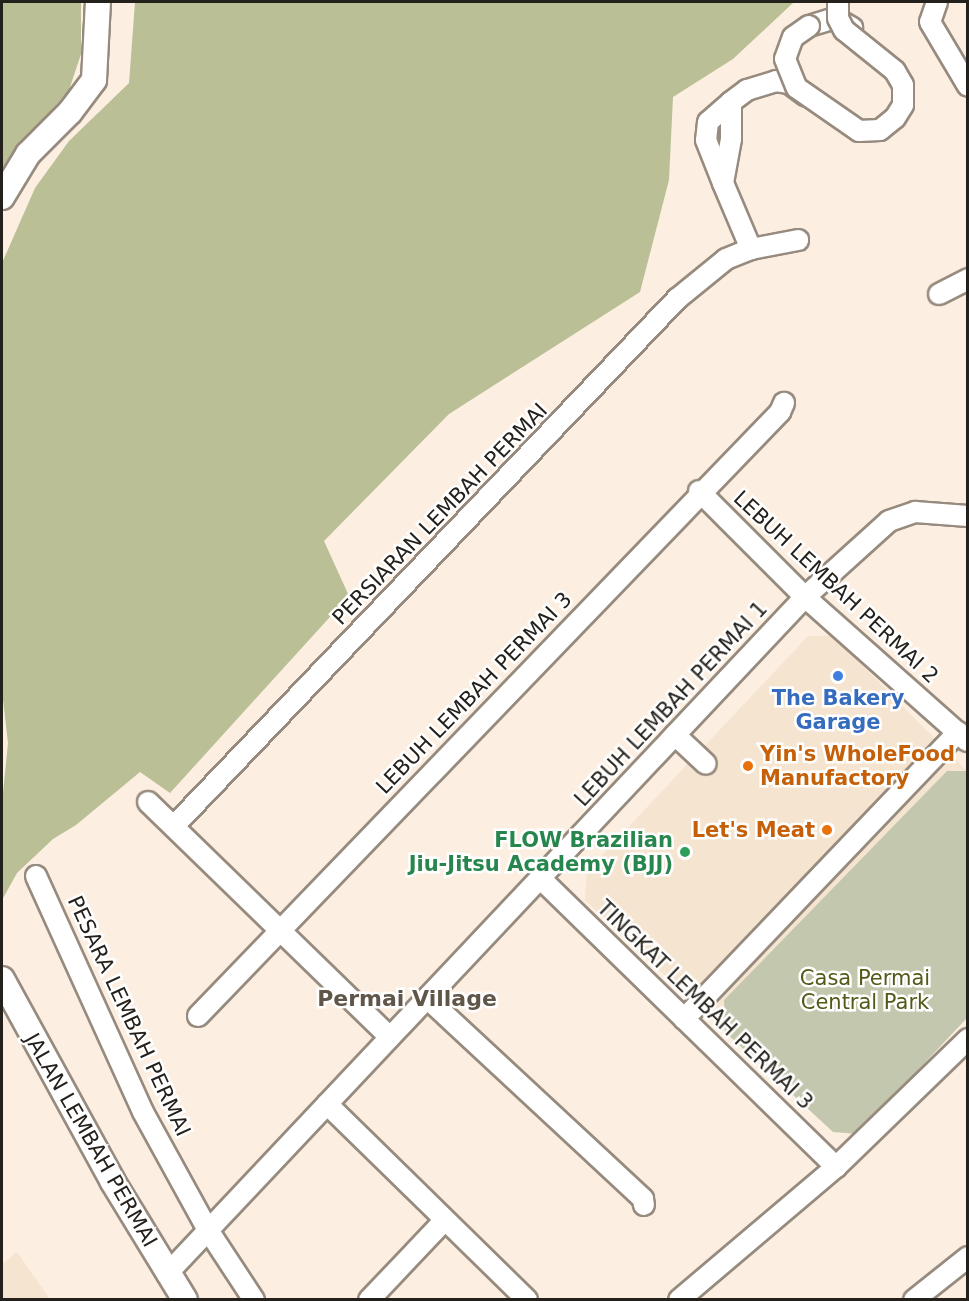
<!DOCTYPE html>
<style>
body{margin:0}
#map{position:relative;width:969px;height:1301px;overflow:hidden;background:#fcefe1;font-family:"DejaVu Sans",sans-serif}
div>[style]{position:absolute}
.built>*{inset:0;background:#f5e4cf}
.green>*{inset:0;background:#c3c7ad}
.forest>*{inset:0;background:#babf95}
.roads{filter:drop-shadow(2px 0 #968b7e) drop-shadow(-2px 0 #968b7e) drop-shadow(0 2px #968b7e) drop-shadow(0 -2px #968b7e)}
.minor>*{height:20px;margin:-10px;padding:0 10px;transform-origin:10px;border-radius:10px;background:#fff}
.major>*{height:24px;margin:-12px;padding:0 12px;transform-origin:12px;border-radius:12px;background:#fff}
.bridges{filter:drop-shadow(2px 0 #968b7e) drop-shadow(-2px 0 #968b7e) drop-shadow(0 2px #968b7e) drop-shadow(0 -2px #968b7e)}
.minor-bridge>*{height:20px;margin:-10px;padding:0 10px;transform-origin:10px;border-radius:10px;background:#fff}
.dots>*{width:16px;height:16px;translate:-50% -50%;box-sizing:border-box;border:3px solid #fff;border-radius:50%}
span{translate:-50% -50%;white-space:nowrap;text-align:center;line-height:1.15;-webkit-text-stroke:5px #fff;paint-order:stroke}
.street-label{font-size:21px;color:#24201b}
.shop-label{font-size:21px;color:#366cbe;font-weight:700}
.food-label{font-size:21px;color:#c56008;font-weight:700}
.left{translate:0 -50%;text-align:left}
.right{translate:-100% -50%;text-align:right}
.leisure-label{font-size:21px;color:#27864d;font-weight:700}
.park-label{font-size:21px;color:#545917}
.neighbourhood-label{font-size:22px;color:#5f5549;font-weight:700}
.frame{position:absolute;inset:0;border:3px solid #24201b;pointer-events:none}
</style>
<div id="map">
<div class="built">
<i style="clip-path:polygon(808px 636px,833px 636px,967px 771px,947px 771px,724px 1000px,725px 1032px,585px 900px,587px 871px)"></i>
<i style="clip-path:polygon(17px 1252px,50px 1299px,2px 1299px,2px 1264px)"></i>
</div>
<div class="green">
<i style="clip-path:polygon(947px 771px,967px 771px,967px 1018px,858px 1134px,833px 1132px,725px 1032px,724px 1000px)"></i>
</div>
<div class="forest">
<i style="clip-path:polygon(81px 2px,81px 54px,69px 90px,2px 170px,2px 3px)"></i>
<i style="clip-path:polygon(135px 2px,794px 2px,733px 59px,673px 97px,669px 180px,640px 292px,449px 414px,324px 541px,349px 596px,170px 793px,140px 772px,76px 825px,53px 839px,17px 873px,2px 900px,2px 803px,8px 743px,2px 691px,2px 263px,35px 188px,69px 141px,129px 83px)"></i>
</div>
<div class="roads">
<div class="minor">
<i style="left:937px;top:2px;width:21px;rotate:109deg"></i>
<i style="left:930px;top:22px;width:74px;rotate:59.3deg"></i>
<i style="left:809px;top:26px;width:27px;rotate:-17deg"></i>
<i style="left:835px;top:18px;width:20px;rotate:30deg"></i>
<i style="left:731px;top:102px;width:20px;rotate:-37deg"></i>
<i style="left:747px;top:90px;width:30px;rotate:-17deg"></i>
<i style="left:776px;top:81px;width:13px;rotate:9deg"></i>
<i style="left:789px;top:83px;width:21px;rotate:37deg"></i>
<i style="left:723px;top:183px;width:45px;rotate:-79.7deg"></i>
<i style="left:731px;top:139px;width:37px;rotate:-90deg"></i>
<i style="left:731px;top:102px;width:30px;rotate:139deg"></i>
<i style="left:708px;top:122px;width:18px;rotate:96deg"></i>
<i style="left:706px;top:140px;width:46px;rotate:68.4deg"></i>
<i style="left:723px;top:183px;width:72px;rotate:67deg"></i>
<i style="left:939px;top:294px;width:33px;rotate:-27deg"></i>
<i style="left:699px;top:491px;width:150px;rotate:45deg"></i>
<i style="left:805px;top:597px;width:217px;rotate:41.6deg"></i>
<i style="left:675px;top:735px;width:42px;rotate:43.1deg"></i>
<i style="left:148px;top:802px;width:337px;rotate:44.2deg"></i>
<i style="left:174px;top:826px;width:729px;rotate:-46.33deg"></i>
<i style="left:677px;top:299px;width:63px;rotate:-39.2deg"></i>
<i style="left:726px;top:259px;width:27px;rotate:-22deg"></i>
<i style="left:751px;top:249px;width:48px;rotate:-10.8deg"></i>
<i style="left:36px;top:876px;width:259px;rotate:65.6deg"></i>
<i style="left:143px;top:1112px;width:135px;rotate:61.2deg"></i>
<i style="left:208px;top:1230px;width:84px;rotate:56.7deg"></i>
<i style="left:540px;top:878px;width:414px;rotate:44.3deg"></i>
<i style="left:427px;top:998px;width:295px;rotate:42.9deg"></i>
<i style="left:643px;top:1199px;width:6px;rotate:81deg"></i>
<i style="left:198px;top:1016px;width:839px;rotate:-46.06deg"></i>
<i style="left:780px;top:412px;width:10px;rotate:-66deg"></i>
<i style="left:684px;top:1019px;width:397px;rotate:-46.3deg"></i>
<i style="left:327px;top:1104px;width:280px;rotate:44.4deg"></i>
<i style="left:167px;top:1274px;width:930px;rotate:-46.7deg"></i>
<i style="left:805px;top:597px;width:113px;rotate:-42.1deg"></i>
<i style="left:889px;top:521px;width:28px;rotate:-19deg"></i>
<i style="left:915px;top:512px;width:53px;rotate:4.3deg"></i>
<i style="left:369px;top:1300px;width:110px;rotate:-46.5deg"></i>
<i style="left:679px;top:1300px;width:206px;rotate:-40.3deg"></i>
<i style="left:836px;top:1167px;width:184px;rotate:-44.1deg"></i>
<i style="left:914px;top:1300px;width:69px;rotate:-38.5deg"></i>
</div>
<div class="major">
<i style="left:2px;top:197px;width:50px;rotate:-58.8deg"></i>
<i style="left:28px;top:154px;width:59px;rotate:-45deg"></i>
<i style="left:70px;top:112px;width:40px;rotate:-53deg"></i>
<i style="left:94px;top:80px;width:78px;rotate:-87.1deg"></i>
<i style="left:2px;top:979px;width:231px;rotate:61.3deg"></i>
<i style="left:113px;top:1182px;width:138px;rotate:58.6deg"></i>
</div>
</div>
<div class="bridges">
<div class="minor-bridge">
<i style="left:809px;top:26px;width:19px;rotate:145deg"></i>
<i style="left:793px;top:37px;width:23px;rotate:110deg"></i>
<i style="left:785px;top:59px;width:31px;rotate:68deg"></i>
<i style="left:797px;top:88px;width:75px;rotate:34.7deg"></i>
<i style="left:859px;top:131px;width:21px;rotate:-3deg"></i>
<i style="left:880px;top:130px;width:19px;rotate:-39deg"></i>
<i style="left:895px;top:118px;width:15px;rotate:-58deg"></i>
<i style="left:903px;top:105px;width:20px;rotate:-90deg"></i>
<i style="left:903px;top:85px;width:16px;rotate:-120deg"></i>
<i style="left:895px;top:71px;width:65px;rotate:-141.2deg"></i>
<i style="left:844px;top:30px;width:13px;rotate:-117deg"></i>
<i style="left:838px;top:18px;width:16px;rotate:-90deg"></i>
</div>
</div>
<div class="dots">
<i style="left:838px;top:676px;background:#3f7fe0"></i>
<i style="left:748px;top:766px;background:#e8710a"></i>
<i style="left:827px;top:830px;background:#e8710a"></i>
<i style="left:685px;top:852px;background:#2e9e5b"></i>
</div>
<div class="street-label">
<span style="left:440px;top:514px;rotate:-46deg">PERSIARAN LEMBAH PERMAI</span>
<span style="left:836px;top:587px;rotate:43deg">LEBUH LEMBAH PERMAI 2</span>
<span style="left:474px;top:693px;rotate:-46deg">LEBUH LEMBAH PERMAI 3</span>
<span style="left:671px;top:704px;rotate:-47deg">LEBUH LEMBAH PERMAI 1</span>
<span style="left:705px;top:1005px;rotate:44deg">TINGKAT LEMBAH PERMAI 3</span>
<span style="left:129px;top:1016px;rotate:65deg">PESARA LEMBAH PERMAI</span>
<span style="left:91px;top:1140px;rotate:60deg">JALAN LEMBAH PERMAI</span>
</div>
<div class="shop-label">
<span style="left:838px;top:710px">The Bakery<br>Garage</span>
</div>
<div class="food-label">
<span class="left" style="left:760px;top:766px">Yin's WholeFood<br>Manufactory</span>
<span class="right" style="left:815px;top:830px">Let's Meat</span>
</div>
<div class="leisure-label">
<span class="right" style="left:673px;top:852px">FLOW Brazilian<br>Jiu-Jitsu Academy (BJJ)</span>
</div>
<div class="park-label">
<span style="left:865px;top:990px">Casa Permai<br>Central Park</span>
</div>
<div class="neighbourhood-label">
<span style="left:407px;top:999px">Permai Village</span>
</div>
<div class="frame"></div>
</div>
